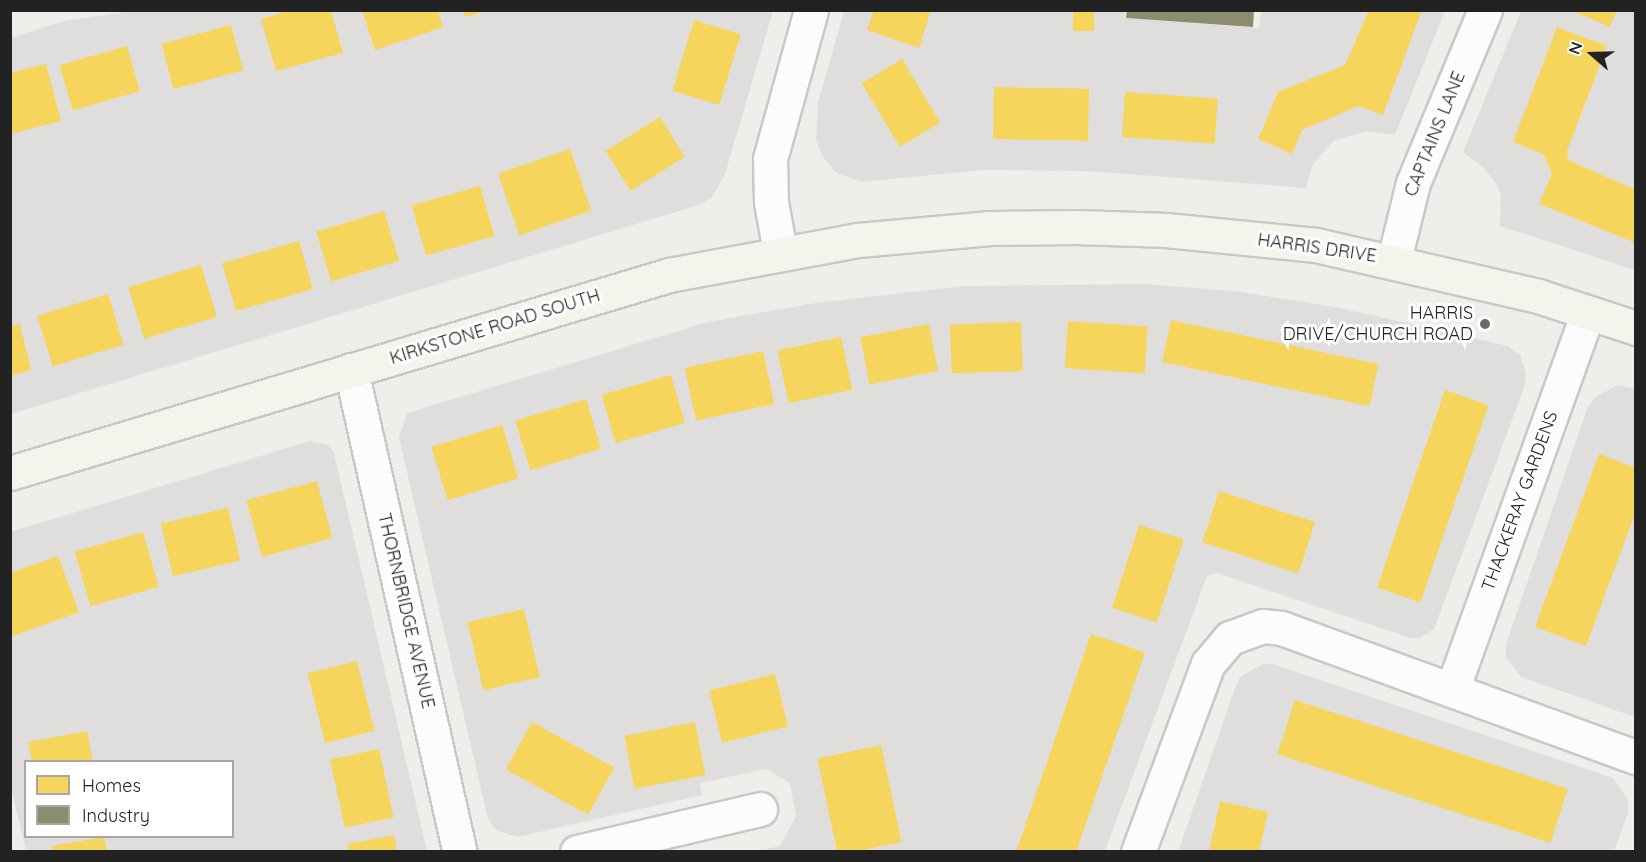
<!DOCTYPE html>
<style>
body{margin:0}
#map{position:relative;width:1646px;height:862px;overflow:hidden;background:#f0eeeb;font-family:Quicksand,sans-serif}
div>[style]{position:absolute}
.residential>*{inset:0;background:#dfdedc}
.homes>*{inset:0;background:#f6d55c;transform-origin:0 0}
.industry>*{inset:0;background:#8c8c6e}
.roads{filter:drop-shadow(2px 0 #c9c8c7) drop-shadow(-2px 0 #c9c8c7) drop-shadow(0 2px #c9c8c7) drop-shadow(0 -2px #c9c8c7)}
.street>*{height:33px;margin:-16.5px;padding:0 16.5px;transform-origin:16.5px;border-radius:16.5px;background:#fdfcfc}
.secondary>*{height:33px;margin:-16.5px;padding:0 16.5px;transform-origin:16.5px;border-radius:16.5px;background:#f4f4ed}
.dots>*{width:16px;height:16px;translate:-50% -50%;box-sizing:border-box;border:3px solid #fff;border-radius:50%}
span{translate:-50% -50%;white-space:nowrap;text-align:center;line-height:1.15;-webkit-text-stroke:6px #fff;paint-order:stroke}
.street-label{font-size:18px;color:#222}
.poi-label{font-size:18px;color:#222}
.right{translate:-100% -50%;text-align:right}
.frame{position:absolute;inset:0;border:12px solid #222;pointer-events:none}
.legend{position:absolute;left:24px;top:760px;width:210px;height:78px;box-sizing:border-box;background:#fff;border:2px solid #a7a7a7;margin:0;padding:8px 10px;list-style:none;font-size:18px;color:#222}
.legend li{display:flex;align-items:center;gap:12px;height:30px}
.legend b{width:30px;border:2px solid #a7a7a7}
.north{position:absolute;left:1562px;top:24px;width:60px;height:60px;-webkit-text-stroke:4px #fff;paint-order:stroke;rotate:290deg;font-size:16px;font-weight:700;line-height:24px;text-align:center;color:#222}
.north::after{content:'';display:block;margin:auto;width:21px;height:27px;background:#222;clip-path:polygon(50% 0,100% 100%,50% 72%,0 100%)}
</style>
<div id="map">
<div class="residential">
<i style="clip-path:polygon(140px 10px,773px 11px,725px 174px,712px 197px,702px 204px,11px 414px,11px 38px,64px 21px)"></i>
<i style="clip-path:polygon(1125px 10px,1125px 18px,1259px 28px,1261px 11px,1445px 11px,1395px 135px,1366px 131px,1334px 141px,1313px 164px,1306px 188px,1088px 171px,982px 170px,861px 182px,835px 172px,823px 157px,816px 140px,818px 102px,844px 11px)"></i>
<i style="clip-path:polygon(1521px 11px,1635px 11px,1635px 270px,1500px 226px,1501px 195px,1496px 184px,1483px 167px,1463px 152px)"></i>
<i style="clip-path:polygon(1143px 284px,1234px 291px,1336px 307px,1508px 346px,1520px 355px,1526px 373px,1524px 388px,1434px 629px,1420px 638px,1411px 638px,1217px 573px,1207px 576px,1105px 851px,756px 851px,780px 846px,796px 816px,790px 783px,766px 769px,700px 783px,702px 795px,517px 837px,496px 830px,488px 819px,399px 438px,407px 413px,708px 322px,815px 303px,964px 286px)"></i>
<i style="clip-path:polygon(1618px 385px,1635px 389px,1635px 717px,1521px 677px,1506px 657px,1506px 644px,1587px 409px,1595px 397px)"></i>
<i style="clip-path:polygon(evenodd,310px 441px,328px 445px,334px 453px,427px 851px,26px 851px,10px 783px,10px 532px,310px 441px,26px 762px,232px 762px,232px 836px,26px 836px,26px 762px)"></i>
<i style="clip-path:polygon(1263px 664px,1273px 664px,1613px 778px,1628px 800px,1628px 813px,1614px 851px,1178px 852px,1234px 691px,1240px 677px)"></i>
</div>
<div class="homes">
<i style="clip-path:polygon(293px 10px,331px 10px,343px 53px,276px 71px,261px 19px)"></i>
<i style="clip-path:polygon(362px 10px,438px 10px,443px 27px,375px 50px)"></i>
<i style="clip-path:polygon(463px 10px,486px 10px,486px 11px,465px 17px)"></i>
<i style="clip-path:polygon(874px 10px,931px 10px,919px 48px,867px 30px)"></i>
<i style="left:1073px;top:10px;width:21px;height:21px"></i>
<i style="clip-path:polygon(1369px 10px,1422px 10px,1383px 115px,1358px 106px,1302px 130px,1292px 154px,1258px 139px,1278px 92px,1345px 65px)"></i>
<i style="clip-path:polygon(1571px 10px,1617px 10px,1610px 27px)"></i>
<i style="left:694px;top:20px;width:49px;height:74px;rotate:17deg"></i>
<i style="left:231px;top:25px;width:47px;height:72px;rotate:75deg"></i>
<i style="clip-path:polygon(1557px 27px,1607px 46px,1567px 151px,1568px 160px,1636px 190px,1636px 243px,1539px 204px,1552px 173px,1543px 154px,1513px 142px)"></i>
<i style="left:127px;top:46px;width:47px;height:70px;rotate:74deg"></i>
<i style="left:902px;top:59px;width:74px;height:47px;rotate:59deg"></i>
<i style="clip-path:polygon(46px 64px,61px 121px,10px 134px,10px 73px)"></i>
<i style="left:994px;top:87px;width:95px;height:52px;rotate:1deg"></i>
<i style="left:1125px;top:92px;width:93px;height:45px;rotate:4deg"></i>
<i style="left:660px;top:117px;width:47px;height:64px;rotate:58deg"></i>
<i style="left:570px;top:149px;width:65px;height:76px;rotate:71deg"></i>
<i style="left:480px;top:186px;width:52px;height:71px;rotate:74deg"></i>
<i style="left:384px;top:211px;width:52px;height:71px;rotate:73deg"></i>
<i style="left:299px;top:241px;width:50px;height:80px;rotate:74deg"></i>
<i style="left:201px;top:265px;width:54px;height:76px;rotate:73deg"></i>
<i style="left:108px;top:294px;width:53px;height:74px;rotate:73deg"></i>
<i style="left:1171px;top:320px;width:212px;height:43px;rotate:12deg"></i>
<i style="left:1068px;top:321px;width:80px;height:47px;rotate:4deg"></i>
<i style="left:1021px;top:322px;width:49px;height:71px;rotate:88deg"></i>
<i style="clip-path:polygon(20px 324px,31px 370px,10px 376px,10px 326px)"></i>
<i style="left:929px;top:324px;width:48px;height:70px;rotate:79deg"></i>
<i style="left:841px;top:337px;width:54px;height:65px;rotate:78deg"></i>
<i style="left:763px;top:351px;width:54px;height:80px;rotate:78deg"></i>
<i style="left:671px;top:375px;width:50px;height:72px;rotate:74deg"></i>
<i style="left:1445px;top:390px;width:46px;height:209px;rotate:19deg"></i>
<i style="left:586px;top:399px;width:52px;height:74px;rotate:73deg"></i>
<i style="left:502px;top:425px;width:56px;height:74px;rotate:73deg"></i>
<i style="clip-path:polygon(1599px 454px,1636px 468px,1636px 511px,1586px 646px,1535px 627px)"></i>
<i style="left:317px;top:481px;width:59px;height:73px;rotate:75deg"></i>
<i style="left:1219px;top:491px;width:101px;height:54px;rotate:18deg"></i>
<i style="left:228px;top:508px;width:54px;height:69px;rotate:77deg"></i>
<i style="left:1139px;top:525px;width:47px;height:87px;rotate:18deg"></i>
<i style="left:143px;top:532px;width:57px;height:71px;rotate:74deg"></i>
<i style="clip-path:polygon(58px 556px,79px 612px,10px 637px,10px 573px)"></i>
<i style="left:524px;top:609px;width:70px;height:58px;rotate:77deg"></i>
<i style="left:1091px;top:634px;width:57px;height:231px;rotate:19deg"></i>
<i style="left:357px;top:661px;width:72px;height:51px;rotate:76deg"></i>
<i style="left:775px;top:674px;width:54px;height:68px;rotate:76deg"></i>
<i style="left:1295px;top:700px;width:287px;height:57px;rotate:18deg"></i>
<i style="left:532px;top:722px;width:94px;height:54px;rotate:29deg"></i>
<i style="left:695px;top:722px;width:54px;height:72px;rotate:79deg"></i>
<i style="clip-path:polygon(87px 731px,93px 762px,32px 762px,28px 742px)"></i>
<i style="left:881px;top:745px;width:99px;height:65px;rotate:78deg"></i>
<i style="left:379px;top:749px;width:70px;height:50px;rotate:78deg"></i>
<i style="clip-path:polygon(1220px 801px,1268px 812px,1259px 852px,1209px 852px)"></i>
<i style="clip-path:polygon(394px 835px,397px 852px,349px 852px,348px 844px)"></i>
<i style="clip-path:polygon(104px 837px,107px 852px,53px 852px,52px 846px)"></i>
</div>
<div class="industry">
<i style="clip-path:polygon(1127px 10px,1254px 10px,1253px 27px,1126px 18px)"></i>
</div>
<div class="roads">
<div class="street">
<i style="left:780px;top:252px;width:51px;rotate:-100.2deg"></i>
<i style="left:771px;top:202px;width:43px;rotate:-91.3deg"></i>
<i style="left:770px;top:159px;width:155px;rotate:-74.6deg"></i>
<i style="left:1394px;top:260px;width:79px;rotate:-76.1deg"></i>
<i style="left:1413px;top:183px;width:187px;rotate:-67.4deg"></i>
<i style="left:351px;top:370px;width:494px;rotate:77.3deg"></i>
<i style="left:1452px;top:690px;width:401px;rotate:-70.2deg"></i>
<i style="left:577px;top:852px;width:188px;rotate:-13.2deg"></i>
<i style="left:1138px;top:852px;width:201px;rotate:-69.6deg"></i>
<i style="left:1208px;top:664px;width:34px;rotate:-50deg"></i>
<i style="left:1230px;top:638px;width:35px;rotate:-20deg"></i>
<i style="left:1263px;top:626px;width:18px;rotate:6deg"></i>
<i style="left:1281px;top:628px;width:378px;rotate:20deg"></i>
</div>
<div class="secondary">
<i style="left:10px;top:473px;width:688px;rotate:-16.72deg"></i>
<i style="left:669px;top:275px;width:192px;rotate:-10.5deg"></i>
<i style="left:858px;top:240px;width:133px;rotate:-5.2deg"></i>
<i style="left:990px;top:228px;width:86px;rotate:-0.7deg"></i>
<i style="left:1076px;top:227px;width:90px;rotate:1.9deg"></i>
<i style="left:1166px;top:230px;width:151px;rotate:5.7deg"></i>
<i style="left:1316px;top:245px;width:228px;rotate:12.9deg"></i>
<i style="left:1538px;top:296px;width:103px;rotate:18.1deg"></i>
</div>
</div>
<div class="dots">
<i style="left:1485px;top:324px;background:#6a6968"></i>
</div>
<div class="street-label">
<span style="left:1435px;top:134px;rotate:-68deg">CAPTAINS LANE</span>
<span style="left:1317px;top:248px;rotate:8deg">HARRIS DRIVE</span>
<span style="left:495px;top:327px;rotate:-17deg">KIRKSTONE ROAD SOUTH</span>
<span style="left:1520px;top:501px;rotate:-70deg">THACKERAY GARDENS</span>
<span style="left:406px;top:611px;rotate:77deg">THORNBRIDGE AVENUE</span>
</div>
<div class="poi-label">
<span class="right" style="left:1473px;top:324px">HARRIS<br>DRIVE/CHURCH ROAD</span>
</div>
<div class="frame"></div>
<ul class="legend">
<li><b style="height:16px;background:#f6d55c"></b>Homes</li>
<li><b style="height:16px;background:#8c8c6e"></b>Industry</li>
</ul>
<div class="north">N</div>
</div>
